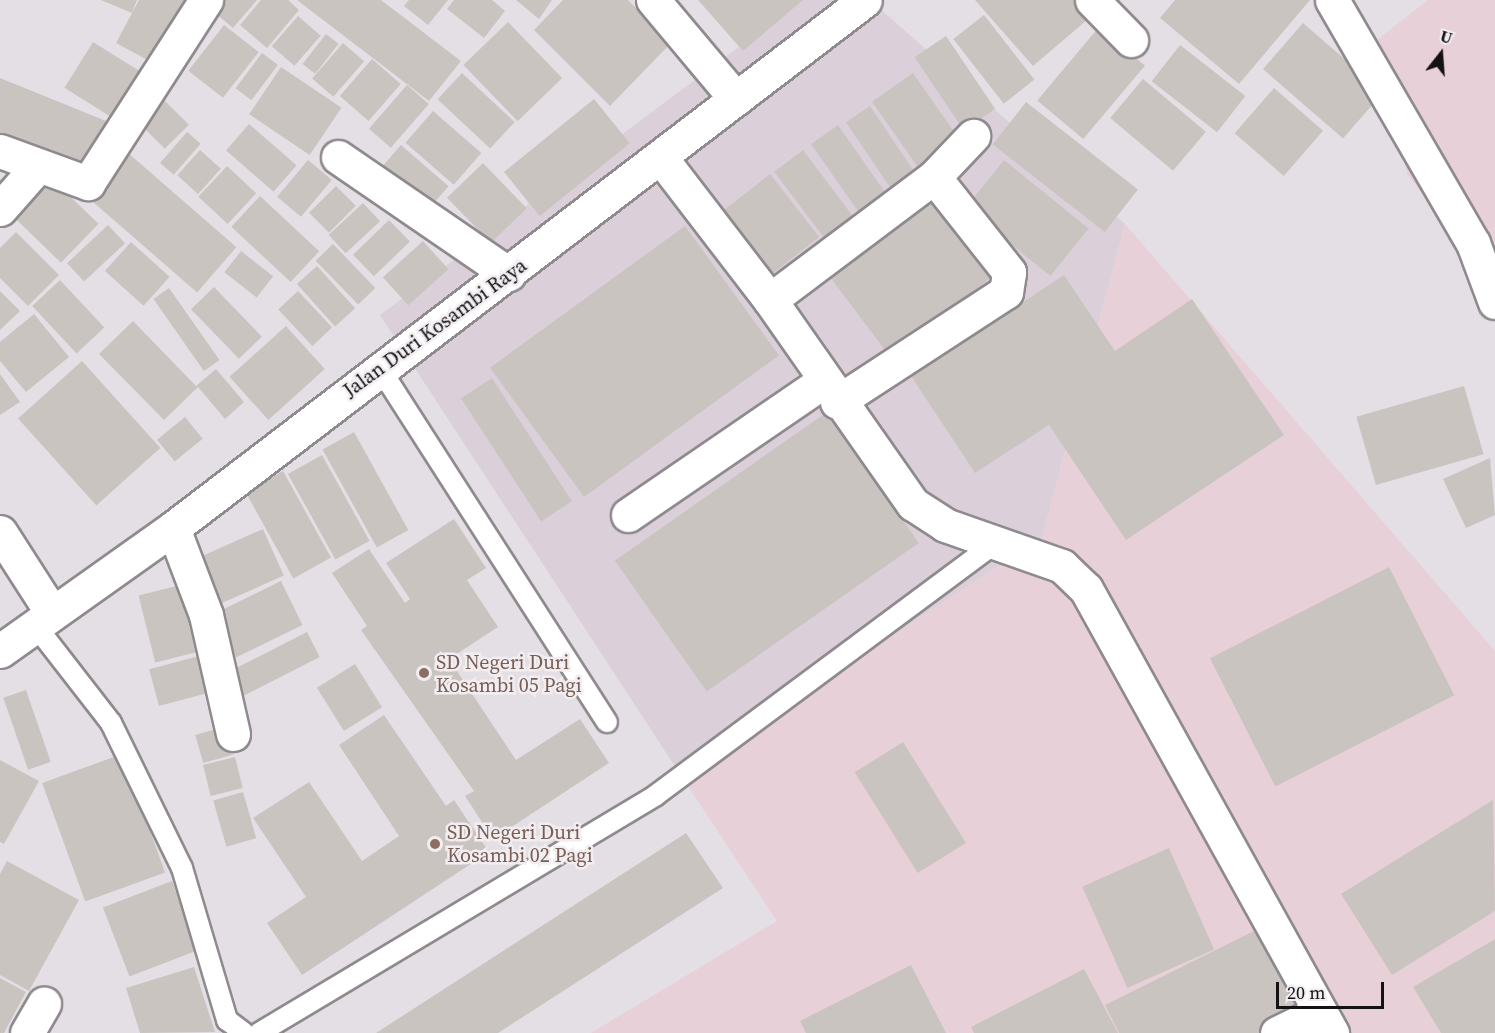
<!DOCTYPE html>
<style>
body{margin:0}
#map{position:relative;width:1495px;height:1033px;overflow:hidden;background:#e4dfe4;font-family:"Source Serif 4",serif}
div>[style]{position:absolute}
.built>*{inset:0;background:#dbd0da}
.industrial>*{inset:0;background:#e8d0d9}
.building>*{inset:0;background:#cac4c1;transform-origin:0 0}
.roads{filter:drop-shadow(2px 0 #8f8a8e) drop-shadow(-2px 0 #8f8a8e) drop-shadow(0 2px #8f8a8e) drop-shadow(0 -2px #8f8a8e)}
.lane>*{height:20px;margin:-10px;padding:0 10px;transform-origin:10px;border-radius:10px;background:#fff}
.street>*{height:33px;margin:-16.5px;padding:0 16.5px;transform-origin:16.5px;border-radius:16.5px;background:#fff}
.secondary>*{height:33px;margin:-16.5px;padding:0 16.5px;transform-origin:16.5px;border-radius:16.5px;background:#fff}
.dots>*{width:16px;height:16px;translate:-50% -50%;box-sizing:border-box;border:3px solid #f1edf1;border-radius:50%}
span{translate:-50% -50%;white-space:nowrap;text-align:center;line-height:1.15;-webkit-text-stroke:5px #f1edf1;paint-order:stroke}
.street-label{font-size:20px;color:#141213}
.education-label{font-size:20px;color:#785e54}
.left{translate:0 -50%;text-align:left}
.north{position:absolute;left:1411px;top:24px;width:60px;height:60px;-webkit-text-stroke:4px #f1edf1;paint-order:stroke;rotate:17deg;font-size:16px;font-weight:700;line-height:24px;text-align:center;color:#141213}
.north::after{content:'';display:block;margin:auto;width:21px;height:27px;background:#141213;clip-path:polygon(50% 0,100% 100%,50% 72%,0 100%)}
.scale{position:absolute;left:1276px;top:982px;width:108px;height:27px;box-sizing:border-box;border:3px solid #141213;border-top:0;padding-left:8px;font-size:18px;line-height:21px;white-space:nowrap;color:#141213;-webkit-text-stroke:4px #f1edf1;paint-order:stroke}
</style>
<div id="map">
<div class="built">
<i style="clip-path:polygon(802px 0,870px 0,1125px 224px,1042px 538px,680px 774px,380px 315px)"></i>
</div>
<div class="industrial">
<i style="clip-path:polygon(1428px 0,1495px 0,1495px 286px,1407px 174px,1377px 40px)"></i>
<i style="clip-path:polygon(1125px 224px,1495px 651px,1495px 1033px,591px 1033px,777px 921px,680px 774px,1042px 538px)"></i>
</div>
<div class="building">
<i style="clip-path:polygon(101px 0,137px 0,132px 13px)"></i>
<i style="clip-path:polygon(139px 0,193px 0,157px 65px,116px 43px)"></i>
<i style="clip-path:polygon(216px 0,257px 0,233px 28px,209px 8px)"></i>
<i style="clip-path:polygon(261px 0,288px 0,299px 10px,267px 48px,240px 25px)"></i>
<i style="clip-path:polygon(297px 0,381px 0,461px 61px,429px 101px)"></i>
<i style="clip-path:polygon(409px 0,448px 0,428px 25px,404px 6px)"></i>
<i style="clip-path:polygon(454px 0,492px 0,505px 11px,484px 38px,447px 9px)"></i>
<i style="clip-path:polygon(516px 0,552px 0,539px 19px)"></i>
<i style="clip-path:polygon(563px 0,628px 0,671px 43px,610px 106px,534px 30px)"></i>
<i style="clip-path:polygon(698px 0,803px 0,743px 51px)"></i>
<i style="clip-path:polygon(975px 0,1081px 0,1094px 14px,1033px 66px)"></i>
<i style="clip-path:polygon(1175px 0,1310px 0,1239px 84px,1160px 18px)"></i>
<i style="left:984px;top:15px;width:82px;height:39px;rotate:52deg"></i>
<i style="left:298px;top:16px;width:30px;height:40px;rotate:41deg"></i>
<i style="left:508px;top:22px;width:78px;height:62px;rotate:46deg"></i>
<i style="left:1303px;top:23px;width:106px;height:61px;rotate:41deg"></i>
<i style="left:224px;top:25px;width:44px;height:58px;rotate:38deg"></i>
<i style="left:1099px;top:27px;width:60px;height:96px;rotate:40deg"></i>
<i style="left:326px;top:34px;width:16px;height:38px;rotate:38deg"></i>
<i style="left:946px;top:36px;width:88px;height:38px;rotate:56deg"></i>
<i style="left:93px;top:42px;width:59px;height:54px;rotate:32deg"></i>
<i style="left:343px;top:43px;width:28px;height:47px;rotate:41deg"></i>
<i style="left:1180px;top:45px;width:83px;height:46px;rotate:38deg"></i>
<i style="left:262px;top:53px;width:20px;height:44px;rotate:37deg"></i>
<i style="left:372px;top:59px;width:38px;height:49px;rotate:41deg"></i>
<i style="left:281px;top:67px;width:73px;height:57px;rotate:34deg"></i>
<i style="left:462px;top:73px;width:72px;height:36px;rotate:43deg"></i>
<i style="left:913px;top:73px;width:82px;height:50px;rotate:55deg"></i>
<i style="clip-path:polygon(0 78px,111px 123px,89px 173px,0 137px)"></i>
<i style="left:1143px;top:79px;width:82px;height:51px;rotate:40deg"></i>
<i style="left:407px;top:85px;width:29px;height:58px;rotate:41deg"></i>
<i style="left:1274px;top:88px;width:65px;height:60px;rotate:41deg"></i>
<i style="left:157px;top:93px;width:45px;height:34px;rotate:45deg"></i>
<i style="left:594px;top:99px;width:57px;height:116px;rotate:51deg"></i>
<i style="left:1026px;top:102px;width:142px;height:54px;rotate:38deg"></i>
<i style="left:870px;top:106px;width:81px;height:29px;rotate:56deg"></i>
<i style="left:433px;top:111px;width:64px;height:42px;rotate:41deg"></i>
<i style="left:249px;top:124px;width:63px;height:35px;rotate:41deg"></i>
<i style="left:838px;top:125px;width:87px;height:33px;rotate:55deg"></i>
<i style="left:187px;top:132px;width:18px;height:41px;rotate:41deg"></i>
<i style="left:401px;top:145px;width:63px;height:36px;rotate:41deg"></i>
<i style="left:200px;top:150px;width:28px;height:34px;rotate:42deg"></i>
<i style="left:803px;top:150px;width:84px;height:36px;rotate:53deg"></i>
<i style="left:127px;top:152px;width:145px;height:60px;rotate:41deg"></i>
<i style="left:308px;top:160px;width:31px;height:48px;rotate:40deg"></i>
<i style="left:1004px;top:160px;width:109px;height:61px;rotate:39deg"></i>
<i style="left:483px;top:163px;width:63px;height:50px;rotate:46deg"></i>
<i style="left:227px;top:166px;width:40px;height:42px;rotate:43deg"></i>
<i style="left:770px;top:174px;width:80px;height:62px;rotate:52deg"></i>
<i style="left:51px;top:178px;width:66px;height:54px;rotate:44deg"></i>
<i style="left:336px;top:186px;width:28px;height:38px;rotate:45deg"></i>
<i style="left:935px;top:192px;width:102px;height:135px;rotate:53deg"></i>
<i style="left:260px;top:196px;width:81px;height:42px;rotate:43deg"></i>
<i style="left:363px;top:203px;width:25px;height:47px;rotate:47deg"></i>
<i style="left:389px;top:220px;width:30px;height:50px;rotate:46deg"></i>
<i style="left:108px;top:225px;width:25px;height:56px;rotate:47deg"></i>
<i style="left:685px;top:226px;width:160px;height:241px;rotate:54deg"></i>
<i style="clip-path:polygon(16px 232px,59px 275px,28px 306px,0 278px,0 248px)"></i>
<i style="left:423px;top:241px;width:38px;height:54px;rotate:48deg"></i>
<i style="left:131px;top:242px;width:52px;height:39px;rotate:42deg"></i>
<i style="left:333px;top:244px;width:61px;height:24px;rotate:46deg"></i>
<i style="left:241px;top:251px;width:41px;height:27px;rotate:38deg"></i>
<i style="left:317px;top:266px;width:57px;height:27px;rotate:48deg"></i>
<i style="clip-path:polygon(1064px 275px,1115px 351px,1192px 299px,1284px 435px,1126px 540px,1049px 425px,975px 473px,911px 376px)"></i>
<i style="left:60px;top:280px;width:65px;height:38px;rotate:47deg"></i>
<i style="left:214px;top:287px;width:69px;height:32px;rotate:46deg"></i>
<i style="left:169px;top:288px;width:88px;height:19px;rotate:55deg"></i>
<i style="clip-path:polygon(0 291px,20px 311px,0 330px)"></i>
<i style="left:298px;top:291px;width:50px;height:27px;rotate:47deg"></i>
<i style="clip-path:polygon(34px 314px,69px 357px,26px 392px,0 361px,0 342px)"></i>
<i style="clip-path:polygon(133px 321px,196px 386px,216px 369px,244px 402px,225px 419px,198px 387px,164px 420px,99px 354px)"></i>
<i style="left:286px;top:326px;width:58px;height:76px;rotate:48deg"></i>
<i style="left:82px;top:361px;width:117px;height:86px;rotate:48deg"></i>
<i style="clip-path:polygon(0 374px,20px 402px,0 415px)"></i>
<i style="left:492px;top:378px;width:147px;height:37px;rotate:57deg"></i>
<i style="left:1464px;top:386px;width:71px;height:112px;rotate:74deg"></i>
<i style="left:827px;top:412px;width:160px;height:259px;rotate:55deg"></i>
<i style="left:185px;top:417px;width:28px;height:36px;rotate:51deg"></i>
<i style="left:354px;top:432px;width:112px;height:36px;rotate:61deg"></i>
<i style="left:322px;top:455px;width:98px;height:39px;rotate:61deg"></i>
<i style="clip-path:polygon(1490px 458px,1495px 515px,1466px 528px,1443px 479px)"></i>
<i style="left:283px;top:471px;width:99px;height:43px;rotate:61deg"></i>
<i style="clip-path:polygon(454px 519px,486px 568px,467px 580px,498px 627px,449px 659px,516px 760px,580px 719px,609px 763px,493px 839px,465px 796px,474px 791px,361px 630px,367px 626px,332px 573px,369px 549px,405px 603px,410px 599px,386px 563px)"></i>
<i style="left:263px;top:529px;width:51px;height:83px;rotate:66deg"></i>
<i style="left:1389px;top:567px;width:144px;height:201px;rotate:63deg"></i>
<i style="left:281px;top:581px;width:49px;height:74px;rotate:64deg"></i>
<i style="left:189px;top:583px;width:69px;height:52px;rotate:76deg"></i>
<i style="left:307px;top:632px;width:28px;height:85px;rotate:63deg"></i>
<i style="left:210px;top:653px;width:38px;height:63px;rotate:75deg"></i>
<i style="left:355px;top:664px;width:51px;height:45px;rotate:58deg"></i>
<i style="left:26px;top:690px;width:76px;height:24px;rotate:71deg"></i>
<i style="clip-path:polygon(384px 715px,446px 806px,454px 800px,489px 852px,302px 975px,267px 923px,306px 897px,253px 818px,309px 782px,362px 861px,399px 836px,339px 745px)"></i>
<i style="left:227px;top:726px;width:29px;height:33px;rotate:74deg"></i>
<i style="left:903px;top:742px;width:119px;height:57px;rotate:58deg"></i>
<i style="left:122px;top:754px;width:126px;height:85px;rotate:70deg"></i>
<i style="left:235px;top:757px;width:32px;height:33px;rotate:76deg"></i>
<i style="clip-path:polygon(0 760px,39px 781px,4px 844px,0 842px)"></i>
<i style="left:243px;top:792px;width:48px;height:31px;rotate:74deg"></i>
<i style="clip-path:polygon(1493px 800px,1495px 911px,1392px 975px,1341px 894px)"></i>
<i style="clip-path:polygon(686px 833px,723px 888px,498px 1033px,376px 1033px)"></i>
<i style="left:1169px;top:848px;width:111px;height:95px;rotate:66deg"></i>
<i style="clip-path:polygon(7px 861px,79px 900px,29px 991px,0 975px,0 874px)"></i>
<i style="left:172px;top:881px;width:74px;height:74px;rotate:69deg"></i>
<i style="clip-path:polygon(1260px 928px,1302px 1011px,1258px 1033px,1119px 1033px,1105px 1005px)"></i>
<i style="clip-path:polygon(1495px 939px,1495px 1033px,1441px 1033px,1413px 987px)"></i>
<i style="clip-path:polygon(911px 965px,946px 1033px,806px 1033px,800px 1021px)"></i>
<i style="clip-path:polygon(194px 967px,215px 1032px,140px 1033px,126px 988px)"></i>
<i style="clip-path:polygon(1084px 969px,1118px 1033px,974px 1033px,971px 1027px)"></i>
<i style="clip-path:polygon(0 978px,26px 992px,4px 1033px,0 1033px)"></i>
</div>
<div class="roads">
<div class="lane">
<i style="left:379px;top:367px;width:422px;rotate:57.3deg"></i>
<i style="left:35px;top:625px;width:124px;rotate:52.2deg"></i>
<i style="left:111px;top:723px;width:161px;rotate:63.9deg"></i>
<i style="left:182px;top:868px;width:159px;rotate:73.5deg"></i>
<i style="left:227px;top:1020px;width:21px;rotate:37deg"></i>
<i style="left:259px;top:1033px;width:463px;rotate:-30.9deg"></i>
<i style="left:656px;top:795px;width:421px;rotate:-36.6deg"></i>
</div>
<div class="street">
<i style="left:653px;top:0;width:129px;rotate:50deg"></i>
<i style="left:1092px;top:0;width:56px;rotate:45.7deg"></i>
<i style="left:1332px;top:0;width:281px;rotate:59.9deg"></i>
<i style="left:1473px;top:243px;width:63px;rotate:69.6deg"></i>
<i style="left:0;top:151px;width:94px;rotate:20deg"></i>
<i style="left:88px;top:183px;width:218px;rotate:-57.2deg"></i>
<i style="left:338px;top:157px;width:207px;rotate:34.4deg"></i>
<i style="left:661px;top:158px;width:179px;rotate:52.5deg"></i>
<i style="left:770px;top:300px;width:249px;rotate:55deg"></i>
<i style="left:913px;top:504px;width:38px;rotate:33deg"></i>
<i style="left:945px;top:525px;width:124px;rotate:19.3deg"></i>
<i style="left:1062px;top:566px;width:33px;rotate:44deg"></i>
<i style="left:1086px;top:589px;width:508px;rotate:61.01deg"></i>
<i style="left:0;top:209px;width:56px;rotate:-48.6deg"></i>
<i style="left:770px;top:300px;width:205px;rotate:-36.9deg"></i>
<i style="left:837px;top:402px;width:202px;rotate:-33.1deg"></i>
<i style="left:1006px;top:292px;width:20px;rotate:-81deg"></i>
<i style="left:1009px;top:272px;width:121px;rotate:-128.3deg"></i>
<i style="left:934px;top:177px;width:57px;rotate:-46.4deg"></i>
<i style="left:628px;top:515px;width:237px;rotate:-34.4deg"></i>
<i style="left:173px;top:528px;width:93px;rotate:69.2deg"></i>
<i style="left:206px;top:615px;width:122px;rotate:77.2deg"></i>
<i style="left:0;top:532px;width:96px;rotate:57.3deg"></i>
<i style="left:27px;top:1033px;width:34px;rotate:-60deg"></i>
<i style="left:1277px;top:1033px;width:48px;rotate:-26deg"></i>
</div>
<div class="secondary">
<i style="left:0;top:651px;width:212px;rotate:-35.4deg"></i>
<i style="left:173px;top:528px;width:870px;rotate:-37.34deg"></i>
</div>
</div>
<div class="dots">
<i style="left:424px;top:673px;background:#8d6e63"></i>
<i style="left:435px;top:844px;background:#8d6e63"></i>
</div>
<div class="street-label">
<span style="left:435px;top:328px;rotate:-36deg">Jalan Duri Kosambi Raya</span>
</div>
<div class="education-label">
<span class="left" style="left:436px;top:674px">SD Negeri Duri<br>Kosambi 05 Pagi</span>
<span class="left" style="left:447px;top:844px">SD Negeri Duri<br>Kosambi 02 Pagi</span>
</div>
<div class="north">U</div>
<div class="scale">20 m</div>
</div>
